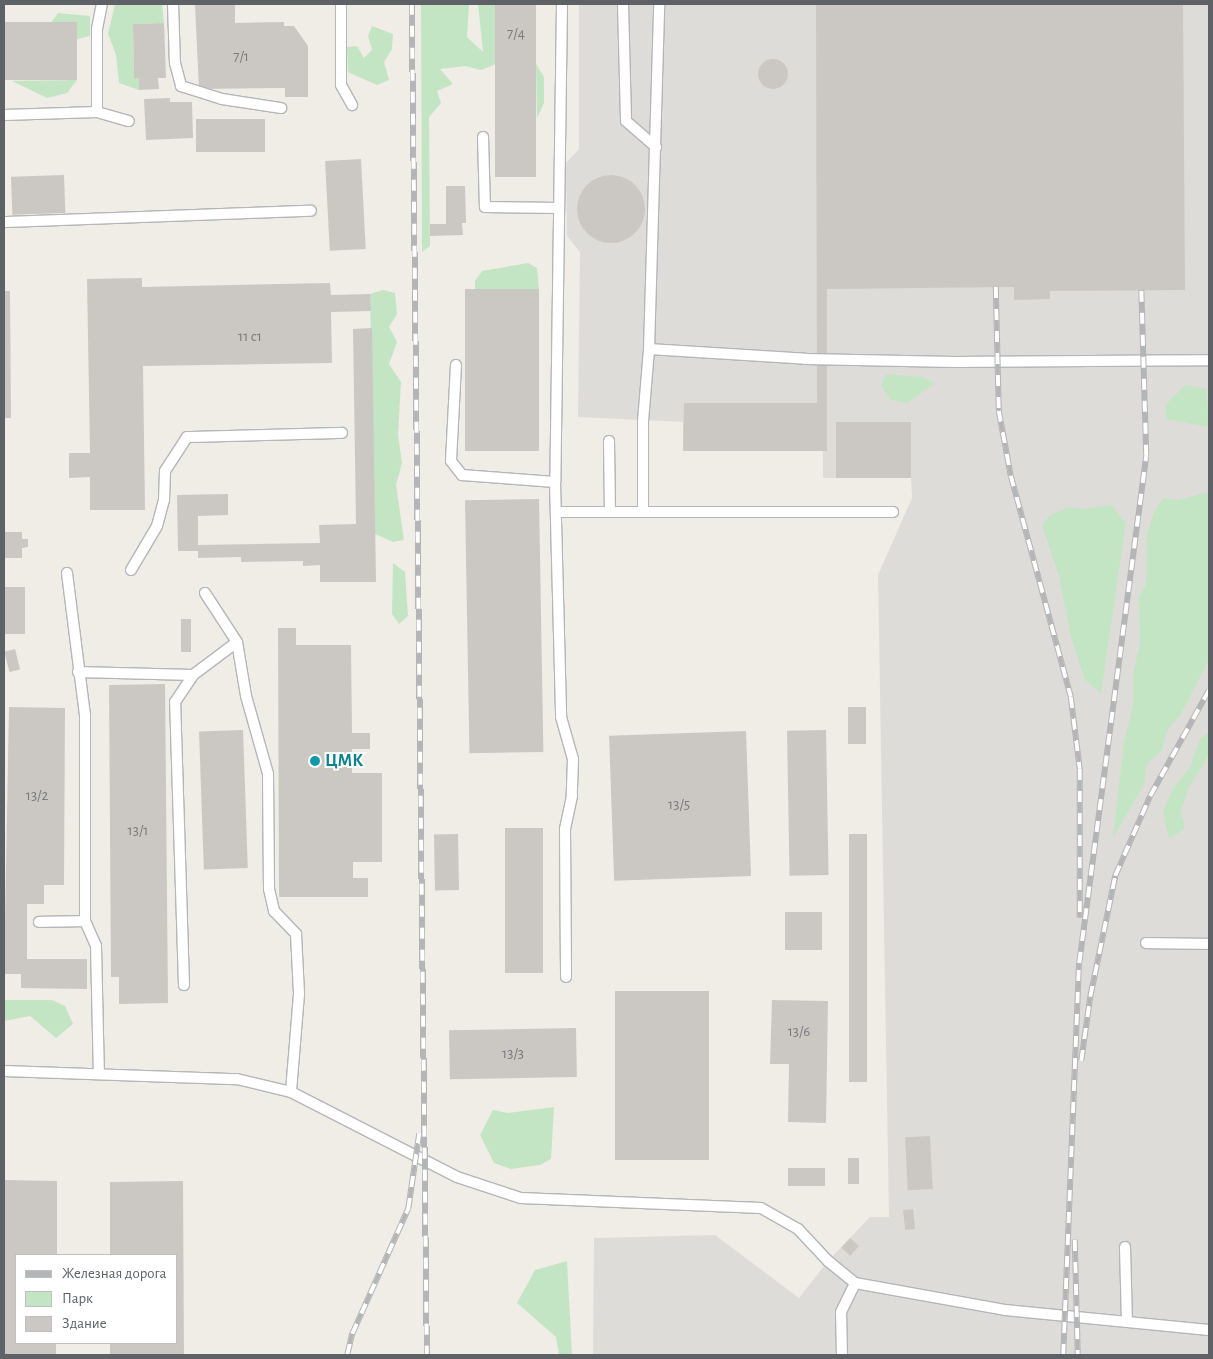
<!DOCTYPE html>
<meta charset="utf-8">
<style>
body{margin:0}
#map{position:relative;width:1213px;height:1359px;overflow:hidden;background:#efede6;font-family:"Alegreya Sans",sans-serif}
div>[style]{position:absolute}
.industrial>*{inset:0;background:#dedcd8}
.green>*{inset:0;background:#c4e5c4}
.building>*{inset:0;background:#cbc8c3;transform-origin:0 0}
.round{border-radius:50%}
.roads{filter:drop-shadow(1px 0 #b3b6ba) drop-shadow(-1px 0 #b3b6ba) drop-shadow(0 1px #b3b6ba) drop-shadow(0 -1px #b3b6ba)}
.lane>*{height:10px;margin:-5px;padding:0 5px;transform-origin:5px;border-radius:5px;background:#fff}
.rail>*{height:5.5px;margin-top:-2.75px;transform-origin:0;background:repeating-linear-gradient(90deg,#fff 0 11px,#b4b5b6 0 22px);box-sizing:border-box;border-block:1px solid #b4b5b6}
.dots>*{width:14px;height:14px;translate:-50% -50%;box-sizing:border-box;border:2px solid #fff;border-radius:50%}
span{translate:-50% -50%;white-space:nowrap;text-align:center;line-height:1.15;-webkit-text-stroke:4px #fff;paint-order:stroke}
.number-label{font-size:15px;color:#797b7d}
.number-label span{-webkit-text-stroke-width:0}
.culture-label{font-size:18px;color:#0d838f;font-weight:700}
.left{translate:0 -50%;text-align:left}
.frame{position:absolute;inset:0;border:5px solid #5e6166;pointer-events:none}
.legend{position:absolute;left:15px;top:1254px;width:162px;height:90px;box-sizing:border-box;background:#fff;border:1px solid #bfc0c2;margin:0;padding:6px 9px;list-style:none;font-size:15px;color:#5e6166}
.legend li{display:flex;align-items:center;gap:10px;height:25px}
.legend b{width:25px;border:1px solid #bfc0c2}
</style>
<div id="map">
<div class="industrial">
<i style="clip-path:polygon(579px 4px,1209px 4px,1209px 1355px,593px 1355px,594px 1238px,715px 1235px,799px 1298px,828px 1261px,870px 1217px,889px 1217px,878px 575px,912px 498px,911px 478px,823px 478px,823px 451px,683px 451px,683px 422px,578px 417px,580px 252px,567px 236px,566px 163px,579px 149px)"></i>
</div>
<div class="green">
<i style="clip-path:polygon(115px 4px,162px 4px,164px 23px,133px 24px,134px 78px,139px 78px,139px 90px,119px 83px,116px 55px,108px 34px)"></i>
<i style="clip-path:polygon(421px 4px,469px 4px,467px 37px,483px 52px,478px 4px,495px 4px,496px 64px,481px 70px,465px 66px,440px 69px,453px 84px,437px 91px,441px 103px,429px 117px,430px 246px,422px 252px)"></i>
<i style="clip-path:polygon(58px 13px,90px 16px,90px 36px,77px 39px,51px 23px)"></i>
<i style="clip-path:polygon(372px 26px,393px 34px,392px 49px,384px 62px,389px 80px,377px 85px,348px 72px,347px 47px,357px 46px,364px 58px,372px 50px,368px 36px)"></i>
<i style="clip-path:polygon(536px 64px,544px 77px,544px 103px,537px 118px)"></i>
<i style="clip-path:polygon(77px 80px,67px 93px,47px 98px,12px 81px)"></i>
<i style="clip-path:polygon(528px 263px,537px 268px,539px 289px,475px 289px,475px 281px,482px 271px)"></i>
<i style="clip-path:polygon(383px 290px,395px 293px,397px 314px,389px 327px,397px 342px,389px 364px,401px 382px,398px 435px,402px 463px,396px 485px,404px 540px,393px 542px,375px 534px,370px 294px)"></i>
<i style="clip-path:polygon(886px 374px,923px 377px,935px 383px,908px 403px,891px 400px,881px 386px)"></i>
<i style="clip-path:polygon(1185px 385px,1206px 389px,1209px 427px,1166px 419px,1166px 404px)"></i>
<i style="clip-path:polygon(1209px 492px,1209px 660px,1181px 714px,1167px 731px,1162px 750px,1147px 764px,1144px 784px,1113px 838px,1123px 748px,1133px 705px,1133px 674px,1140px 643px,1139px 597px,1146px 584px,1147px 535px,1154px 512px,1163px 498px,1178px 500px)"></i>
<i style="clip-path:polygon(1111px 505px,1126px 523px,1101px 693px,1085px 680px,1071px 637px,1059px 576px,1042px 525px,1049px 516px,1068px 507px,1082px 509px)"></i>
<i style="clip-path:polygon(393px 563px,405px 572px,408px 616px,399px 624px,392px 614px)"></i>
<i style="clip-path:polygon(1209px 732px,1209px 755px,1188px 789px,1181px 812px,1185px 828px,1169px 839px,1163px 811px,1174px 787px,1190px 767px,1200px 739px)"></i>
<i style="clip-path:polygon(4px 1000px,52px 1000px,65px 1006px,73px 1024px,56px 1038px,30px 1016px,4px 1021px)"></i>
<i style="clip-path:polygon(554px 1107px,551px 1159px,540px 1165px,511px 1169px,494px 1163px,480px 1135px,493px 1110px,508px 1113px)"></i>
<i style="clip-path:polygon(567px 1261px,572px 1355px,559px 1355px,556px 1337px,517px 1303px,535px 1270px)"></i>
</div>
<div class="building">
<i style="clip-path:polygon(235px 4px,235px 23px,284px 22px,284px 26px,294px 26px,308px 46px,308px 97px,285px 97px,285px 88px,199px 89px,195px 5px)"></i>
<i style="left:495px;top:4px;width:41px;height:173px"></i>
<i style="clip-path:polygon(816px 4px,1183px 4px,1185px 290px,1050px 291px,1050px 299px,1014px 300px,1014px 287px,827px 289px,827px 451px,683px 451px,684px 403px,817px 403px)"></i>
<i style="left:77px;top:22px;width:58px;height:73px;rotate:90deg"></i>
<i style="clip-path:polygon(164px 23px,166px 78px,158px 78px,159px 89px,139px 90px,139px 78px,134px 79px,133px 24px)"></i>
<i class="round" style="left:758px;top:59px;width:30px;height:30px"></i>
<i style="clip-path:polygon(170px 98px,170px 102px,192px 102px,193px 138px,146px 140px,144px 99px)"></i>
<i style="left:196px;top:119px;width:69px;height:33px"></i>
<i style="left:361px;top:159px;width:90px;height:36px;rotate:87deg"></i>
<i class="round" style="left:577px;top:175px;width:68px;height:68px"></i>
<i style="left:64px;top:175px;width:38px;height:53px;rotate:88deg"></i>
<i style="clip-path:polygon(446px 186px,465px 186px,466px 223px,462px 223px,463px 235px,430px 236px,430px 224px,446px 224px)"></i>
<i style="clip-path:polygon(142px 278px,142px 287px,330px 283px,331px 295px,370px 294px,371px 311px,331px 312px,332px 363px,143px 366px,145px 510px,90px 510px,90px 477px,69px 478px,69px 453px,90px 453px,87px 279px)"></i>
<i style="left:465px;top:289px;width:74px;height:162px"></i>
<i style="clip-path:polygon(4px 291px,10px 291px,11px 418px,4px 418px)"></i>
<i style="clip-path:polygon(372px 328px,376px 582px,320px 582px,320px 565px,303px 566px,303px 561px,241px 562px,241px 557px,198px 558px,198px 551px,178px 551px,177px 495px,228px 494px,228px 515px,198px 516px,198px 545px,320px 543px,319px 525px,356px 524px,353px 329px)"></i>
<i style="left:836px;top:422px;width:75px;height:56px"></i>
<i style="left:539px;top:499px;width:253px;height:74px;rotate:89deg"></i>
<i style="clip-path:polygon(4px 532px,22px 532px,22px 539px,28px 539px,28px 547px,22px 548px,22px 558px,4px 558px)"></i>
<i style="left:4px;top:587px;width:21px;height:47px"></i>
<i style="left:181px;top:619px;width:10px;height:33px"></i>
<i style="clip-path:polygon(278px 628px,296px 628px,296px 645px,351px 645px,352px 733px,370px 733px,370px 749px,352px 749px,352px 773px,382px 773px,382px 862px,353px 862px,353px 878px,368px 878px,368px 897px,279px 897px)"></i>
<i style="left:15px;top:649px;width:21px;height:11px;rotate:76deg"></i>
<i style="clip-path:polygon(165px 684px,168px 1003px,119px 1004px,119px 977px,111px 977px,109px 685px)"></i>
<i style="clip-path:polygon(9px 707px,65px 708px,64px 885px,44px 885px,44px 904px,27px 904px,27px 959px,87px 959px,87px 989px,21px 988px,21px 974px,4px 974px)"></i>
<i style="left:848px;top:707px;width:18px;height:37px"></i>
<i style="left:243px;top:730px;width:138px;height:44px;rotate:88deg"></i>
<i style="left:826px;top:730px;width:145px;height:39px;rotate:89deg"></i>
<i style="left:746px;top:731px;width:145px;height:137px;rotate:88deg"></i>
<i style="left:505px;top:828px;width:38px;height:145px"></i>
<i style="left:458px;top:834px;width:56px;height:24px;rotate:89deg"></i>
<i style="left:849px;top:834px;width:18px;height:248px"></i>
<i style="left:785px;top:912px;width:37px;height:38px"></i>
<i style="left:615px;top:991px;width:94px;height:169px"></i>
<i style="clip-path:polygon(772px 1000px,828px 1001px,826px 1123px,788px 1122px,789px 1064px,770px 1064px)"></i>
<i style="left:576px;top:1028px;width:49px;height:127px;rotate:89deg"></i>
<i style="left:930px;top:1136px;width:53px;height:25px;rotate:87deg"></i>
<i style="left:859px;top:1158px;width:26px;height:11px;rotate:90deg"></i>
<i style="left:788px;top:1168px;width:37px;height:18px"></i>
<i style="clip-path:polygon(4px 1180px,57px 1181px,57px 1255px,16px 1255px,16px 1343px,56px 1343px,56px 1355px,4px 1355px)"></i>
<i style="clip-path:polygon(183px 1181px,184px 1355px,110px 1355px,110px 1343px,176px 1343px,176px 1255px,110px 1255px,110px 1182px)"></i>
<i style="left:913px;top:1209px;width:20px;height:10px;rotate:84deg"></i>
<i style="left:850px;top:1238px;width:12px;height:13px;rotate:42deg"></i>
</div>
<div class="roads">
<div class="lane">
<i style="left:173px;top:4px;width:59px;rotate:88.1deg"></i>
<i style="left:175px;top:63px;width:24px;rotate:75deg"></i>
<i style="left:181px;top:86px;width:43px;rotate:17.6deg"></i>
<i style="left:222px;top:99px;width:60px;rotate:8.7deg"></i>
<i style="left:341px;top:4px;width:81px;rotate:90deg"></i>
<i style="left:341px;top:85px;width:23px;rotate:61deg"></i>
<i style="left:562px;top:4px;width:478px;rotate:90.8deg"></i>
<i style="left:555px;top:482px;width:235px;rotate:88.5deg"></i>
<i style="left:561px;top:717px;width:44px;rotate:74.1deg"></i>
<i style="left:573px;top:759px;width:37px;rotate:92deg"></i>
<i style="left:572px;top:796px;width:34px;rotate:102deg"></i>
<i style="left:565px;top:829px;width:148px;rotate:89.6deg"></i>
<i style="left:623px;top:4px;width:117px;rotate:88.5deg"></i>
<i style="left:626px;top:121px;width:40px;rotate:41deg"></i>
<i style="left:97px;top:112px;width:83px;rotate:-90deg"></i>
<i style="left:97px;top:29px;width:25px;rotate:-79deg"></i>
<i style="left:4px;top:115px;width:93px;rotate:-1.8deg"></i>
<i style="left:97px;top:112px;width:33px;rotate:16deg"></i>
<i style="left:483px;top:137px;width:70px;rotate:88.4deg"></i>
<i style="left:485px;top:207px;width:74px;rotate:0.8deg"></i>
<i style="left:5px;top:222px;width:306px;rotate:-2.1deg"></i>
<i style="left:649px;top:349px;width:345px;rotate:-88.3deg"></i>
<i style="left:456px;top:365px;width:96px;rotate:93deg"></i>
<i style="left:451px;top:461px;width:18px;rotate:52deg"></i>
<i style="left:462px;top:475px;width:93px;rotate:4.3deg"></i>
<i style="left:609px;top:441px;width:71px;rotate:89.2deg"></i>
<i style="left:557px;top:512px;width:336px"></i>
<i style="left:643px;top:512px;width:91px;rotate:-90deg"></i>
<i style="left:643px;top:421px;width:72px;rotate:-85.2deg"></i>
<i style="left:649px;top:349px;width:157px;rotate:3.6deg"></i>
<i style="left:806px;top:359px;width:148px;rotate:1.2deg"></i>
<i style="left:954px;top:362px;width:255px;rotate:-0.4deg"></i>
<i style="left:131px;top:570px;width:51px;rotate:-59.4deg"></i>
<i style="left:157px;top:526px;width:27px;rotate:-75deg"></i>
<i style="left:164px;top:500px;width:29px;rotate:-88deg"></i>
<i style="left:165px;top:471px;width:40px;rotate:-57.1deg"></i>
<i style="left:187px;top:437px;width:155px;rotate:-1.5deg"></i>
<i style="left:67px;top:573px;width:143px;rotate:82.8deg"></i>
<i style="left:85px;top:715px;width:206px;rotate:90deg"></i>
<i style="left:85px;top:921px;width:27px;rotate:66deg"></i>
<i style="left:96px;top:946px;width:128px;rotate:88.7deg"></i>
<i style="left:205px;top:593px;width:59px;rotate:56.9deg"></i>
<i style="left:237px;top:642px;width:55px;rotate:80.5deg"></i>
<i style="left:246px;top:696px;width:81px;rotate:74.2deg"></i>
<i style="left:268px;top:774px;width:115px;rotate:89.5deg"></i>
<i style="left:269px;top:889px;width:23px;rotate:77deg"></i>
<i style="left:274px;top:911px;width:32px;rotate:46deg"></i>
<i style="left:296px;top:934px;width:60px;rotate:87.1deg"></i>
<i style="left:299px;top:994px;width:98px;rotate:94.7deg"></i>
<i style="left:78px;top:672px;width:115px;rotate:1.5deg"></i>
<i style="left:39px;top:922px;width:46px;rotate:-1.2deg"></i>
<i style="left:1146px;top:943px;width:63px;rotate:0.9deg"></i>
<i style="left:184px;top:985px;width:283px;rotate:-91.8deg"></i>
<i style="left:175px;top:702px;width:32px;rotate:-56deg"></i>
<i style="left:193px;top:675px;width:55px;rotate:-36.9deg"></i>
<i style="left:4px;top:1071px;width:233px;rotate:2deg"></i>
<i style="left:237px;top:1079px;width:56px;rotate:13.5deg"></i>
<i style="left:291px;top:1092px;width:186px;rotate:27.1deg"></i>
<i style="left:457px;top:1177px;width:67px;rotate:18.2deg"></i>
<i style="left:521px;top:1198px;width:240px;rotate:2.4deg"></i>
<i style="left:761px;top:1208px;width:43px;rotate:29.6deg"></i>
<i style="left:798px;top:1229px;width:44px;rotate:46.8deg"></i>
<i style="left:828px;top:1261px;width:35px;rotate:39deg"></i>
<i style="left:855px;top:1283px;width:152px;rotate:10.2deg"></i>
<i style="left:1005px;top:1310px;width:205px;rotate:5.6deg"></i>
<i style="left:1125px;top:1247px;width:75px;rotate:88.5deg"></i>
<i style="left:842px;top:1355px;width:43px;rotate:-91.3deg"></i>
<i style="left:841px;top:1312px;width:32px;rotate:-64deg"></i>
</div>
</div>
<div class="rail">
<i style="left:412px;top:4px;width:1351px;rotate:89.36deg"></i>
<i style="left:996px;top:287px;width:124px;rotate:88.6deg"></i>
<i style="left:999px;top:411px;width:66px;rotate:79.5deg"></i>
<i style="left:1011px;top:476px;width:229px;rotate:74.8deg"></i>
<i style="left:1071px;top:697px;width:73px;rotate:82.9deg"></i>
<i style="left:1080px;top:769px;width:149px;rotate:90deg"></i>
<i style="left:1081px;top:1061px;width:65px;rotate:-82deg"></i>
<i style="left:1090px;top:997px;width:124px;rotate:-78.3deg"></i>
<i style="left:1115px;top:876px;width:87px;rotate:-66.4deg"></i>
<i style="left:1150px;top:796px;width:121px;rotate:-60.9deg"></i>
<i style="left:1075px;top:1240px;width:115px;rotate:88.5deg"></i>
<i style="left:347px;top:1355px;width:22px;rotate:-77deg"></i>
<i style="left:352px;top:1334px;width:137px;rotate:-65.9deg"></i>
<i style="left:408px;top:1209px;width:76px;rotate:-81.7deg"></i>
<i style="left:1063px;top:1355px;width:392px;rotate:-87.7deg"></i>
<i style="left:1079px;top:963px;width:511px;rotate:-82.47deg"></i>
<i style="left:1146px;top:456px;width:166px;rotate:-91.7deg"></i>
</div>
<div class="dots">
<i style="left:315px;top:761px;background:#0f9aa8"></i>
</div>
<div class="number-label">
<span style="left:516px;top:34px">7/4</span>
<span style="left:241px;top:57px">7/1</span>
<span style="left:250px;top:337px">11 с1</span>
<span style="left:37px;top:796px">13/2</span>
<span style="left:679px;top:805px">13/5</span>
<span style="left:138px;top:831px">13/1</span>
<span style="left:799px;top:1032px">13/6</span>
<span style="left:513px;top:1054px">13/3</span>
</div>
<div class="culture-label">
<span class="left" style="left:325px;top:761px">ЦМК</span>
</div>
<div class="frame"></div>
<ul class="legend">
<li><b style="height:6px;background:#b4b5b6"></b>Железная дорога</li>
<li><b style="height:14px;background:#c4e5c4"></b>Парк</li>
<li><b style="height:14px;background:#cbc8c3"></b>Здание</li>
</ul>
</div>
